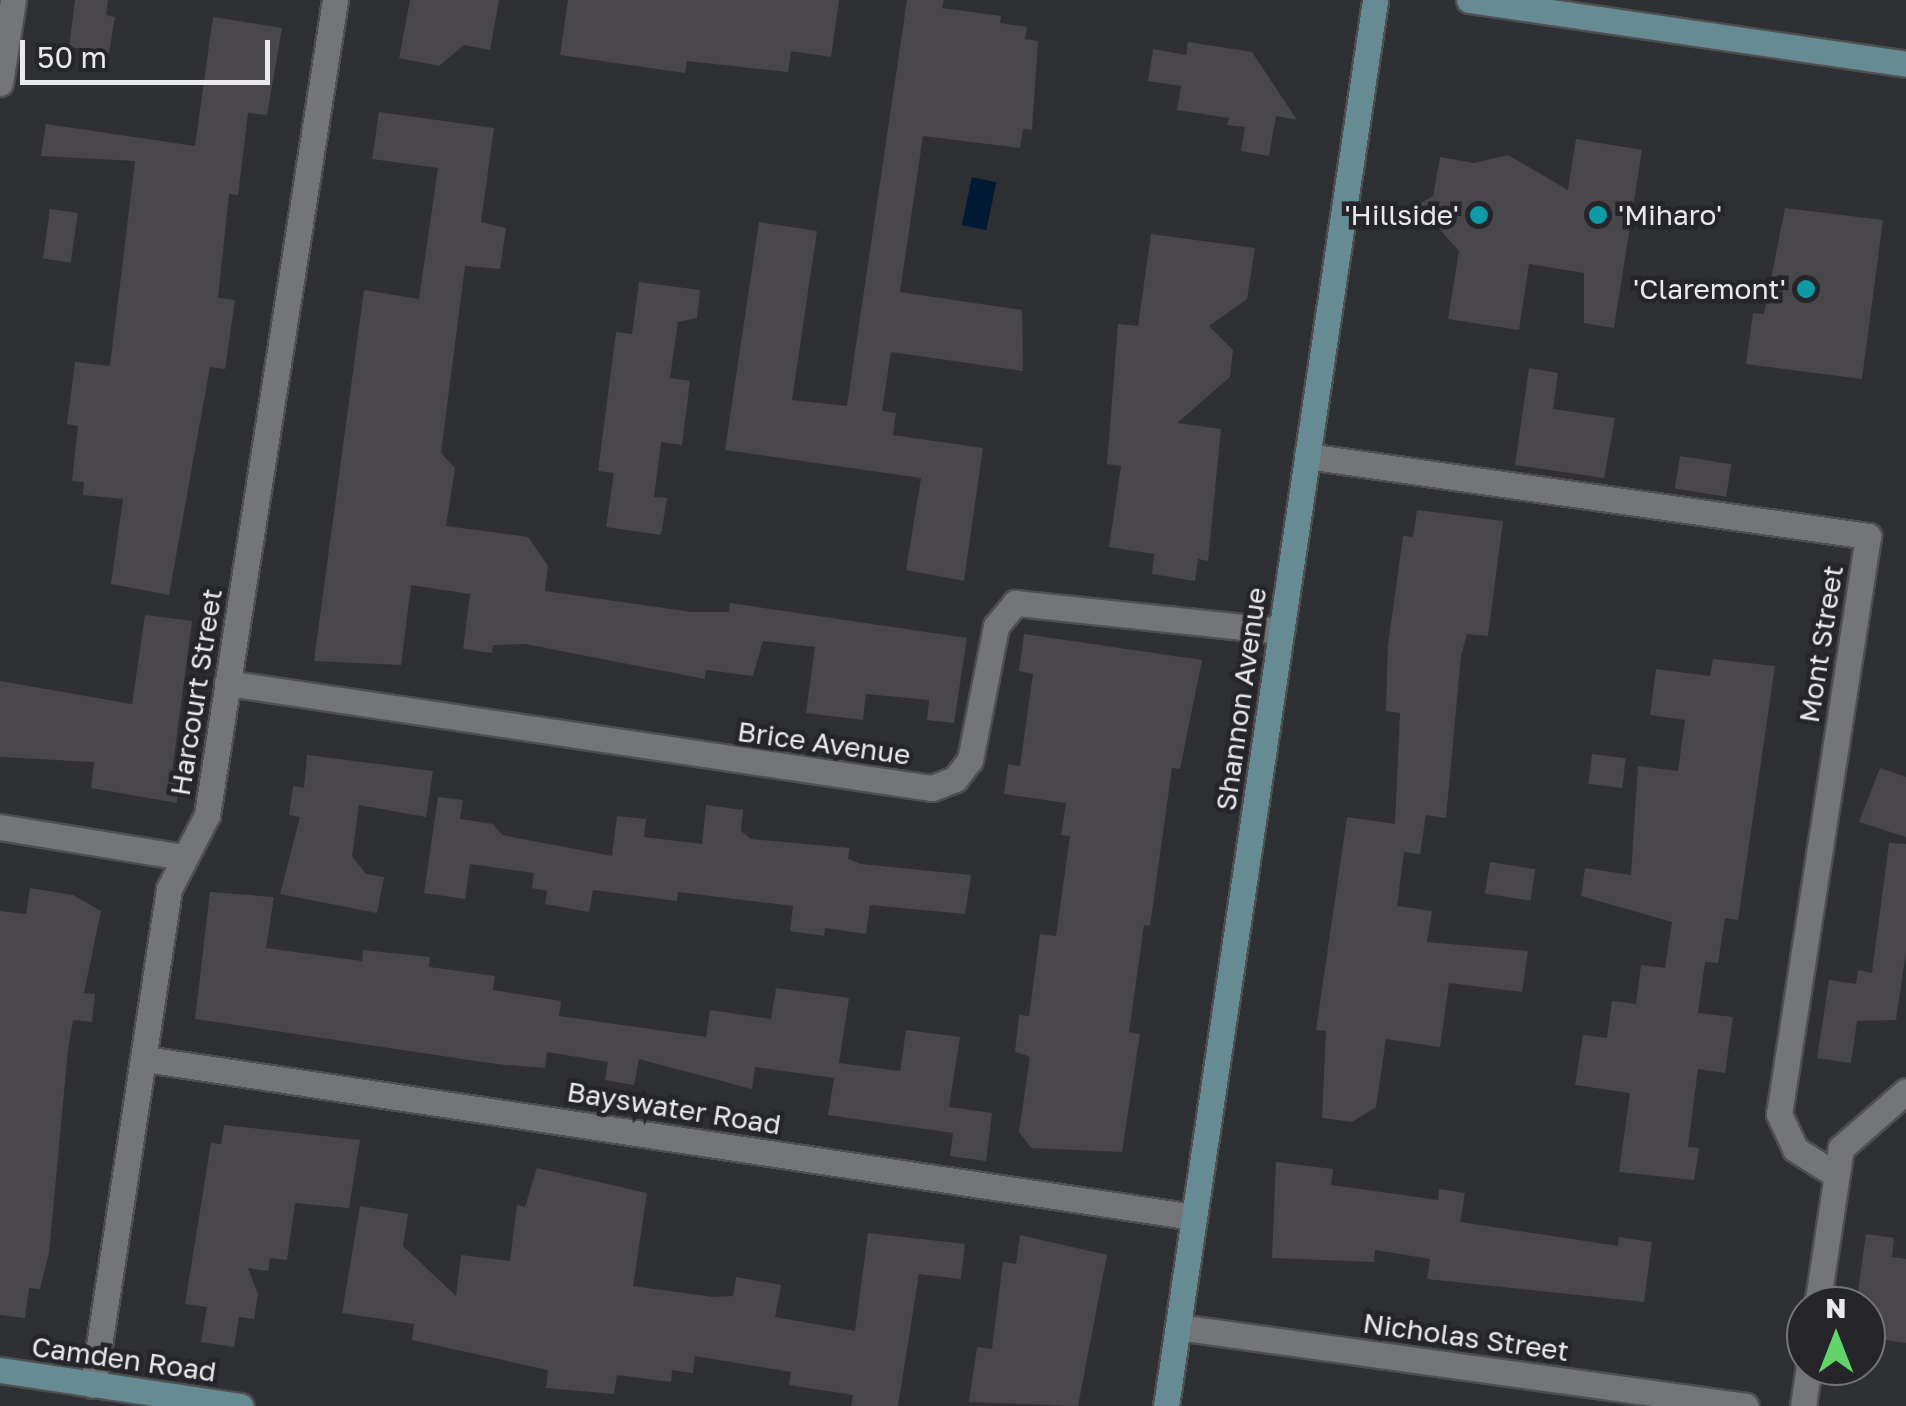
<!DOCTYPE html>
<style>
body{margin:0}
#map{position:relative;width:1906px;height:1406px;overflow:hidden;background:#2f3034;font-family:"Golos Text",sans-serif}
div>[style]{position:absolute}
.water>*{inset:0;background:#001a35;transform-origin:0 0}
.building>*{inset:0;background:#4a474b;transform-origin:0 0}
.roads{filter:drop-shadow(2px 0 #4f4f52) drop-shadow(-2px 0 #4f4f52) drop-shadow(0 2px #4f4f52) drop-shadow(0 -2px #4f4f52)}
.street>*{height:25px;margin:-12.5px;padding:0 12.5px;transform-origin:12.5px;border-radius:12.5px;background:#747579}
.secondary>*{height:25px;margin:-12.5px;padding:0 12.5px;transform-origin:12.5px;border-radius:12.5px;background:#668b92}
.dots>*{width:28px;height:28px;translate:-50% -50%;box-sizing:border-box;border:5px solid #26262a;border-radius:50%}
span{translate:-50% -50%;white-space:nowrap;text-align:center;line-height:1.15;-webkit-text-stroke:9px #26262a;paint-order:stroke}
.poi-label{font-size:28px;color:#eaeaed}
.right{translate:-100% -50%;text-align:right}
.left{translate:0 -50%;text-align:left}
.street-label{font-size:28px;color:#eaeaed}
.north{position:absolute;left:1786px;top:1286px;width:100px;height:100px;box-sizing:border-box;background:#26262a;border:2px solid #747478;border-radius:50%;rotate:0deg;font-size:28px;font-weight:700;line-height:40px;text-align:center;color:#eaeaed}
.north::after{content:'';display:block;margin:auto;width:35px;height:45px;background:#61d46a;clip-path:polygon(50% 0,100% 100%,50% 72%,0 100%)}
.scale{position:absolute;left:20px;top:40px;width:250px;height:45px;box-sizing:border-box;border:5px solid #eaeaed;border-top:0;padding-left:12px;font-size:30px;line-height:35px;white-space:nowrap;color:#eaeaed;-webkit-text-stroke:8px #26262a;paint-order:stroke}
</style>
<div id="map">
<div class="water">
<i style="left:972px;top:177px;width:25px;height:49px;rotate:12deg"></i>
</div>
<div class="building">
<i style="clip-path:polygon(75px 0,108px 0,106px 15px,115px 17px,109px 53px,69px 47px)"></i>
<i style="clip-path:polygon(410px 0,499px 0,490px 50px,464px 45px,439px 66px,399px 58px)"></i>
<i style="clip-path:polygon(568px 0,839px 0,831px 57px,791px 51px,788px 72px,687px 61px,685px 73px,560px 55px)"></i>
<i style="clip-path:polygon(907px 0,944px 0,942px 8px,1001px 16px,1000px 23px,1027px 27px,1025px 39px,1038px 41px,1032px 130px,1023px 129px,1020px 148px,923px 136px,900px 292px,1022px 310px,1023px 371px,891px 352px,882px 411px,896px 413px,893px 435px,983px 448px,964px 581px,906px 570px,921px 478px,725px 450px,759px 222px,817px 231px,792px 400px,847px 406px)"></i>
<i style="clip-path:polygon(213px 17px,282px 28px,267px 115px,248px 113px,238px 195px,229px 194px,218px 298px,235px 300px,228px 349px,225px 369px,210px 367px,169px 595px,111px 584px,123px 499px,83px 495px,84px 482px,72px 481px,78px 426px,67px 424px,75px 362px,110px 366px,135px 161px,41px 156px,46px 124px,195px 146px)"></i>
<i style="clip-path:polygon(1188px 42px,1252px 52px,1297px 120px,1276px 116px,1269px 156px,1241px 151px,1245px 127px,1227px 125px,1229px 118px,1177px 110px,1181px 86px,1148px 81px,1153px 49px,1186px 55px)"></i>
<i style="clip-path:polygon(379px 112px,494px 128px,481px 222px,506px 228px,500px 269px,465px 266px,441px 453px,455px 468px,446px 526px,528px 537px,548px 566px,545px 591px,692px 612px,729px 612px,730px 603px,967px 638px,954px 723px,927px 720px,929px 700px,866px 694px,863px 720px,806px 713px,815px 647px,763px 641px,753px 676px,706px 670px,705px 679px,525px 644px,493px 645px,492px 653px,463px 649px,470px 594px,411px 585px,401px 665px,314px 661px,364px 290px,419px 299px,438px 168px,372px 159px)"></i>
<i style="clip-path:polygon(1576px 139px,1642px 150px,1614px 328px,1584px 323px,1584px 273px,1529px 264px,1519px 330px,1448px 319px,1459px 251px,1418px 205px,1433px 196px,1440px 157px,1474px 163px,1508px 155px,1568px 190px)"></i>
<i style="clip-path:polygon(1785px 208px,1883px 220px,1862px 379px,1746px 364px,1753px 313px,1764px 314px)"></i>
<i style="left:50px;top:209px;width:28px;height:50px;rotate:8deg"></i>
<i style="clip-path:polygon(1151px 234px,1255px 248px,1247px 299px,1209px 326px,1233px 350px,1230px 377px,1177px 423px,1221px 429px,1208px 561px,1198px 559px,1195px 581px,1152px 574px,1154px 554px,1109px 547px,1121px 466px,1107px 464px,1118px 324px,1138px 326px)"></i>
<i style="clip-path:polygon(639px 282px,700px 290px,697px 318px,678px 322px,670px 378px,690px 381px,682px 445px,661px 442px,654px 497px,667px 498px,661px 535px,606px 527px,614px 473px,598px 471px,616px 332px,632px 334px)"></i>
<i style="clip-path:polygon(1529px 368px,1558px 373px,1553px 409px,1615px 418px,1604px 478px,1515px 465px)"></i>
<i style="left:1680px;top:456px;width:52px;height:33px;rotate:9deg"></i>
<i style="clip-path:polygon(1417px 510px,1503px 521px,1488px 636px,1467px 634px,1461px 656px,1446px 818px,1426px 815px,1420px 854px,1404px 852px,1397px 906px,1432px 911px,1427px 942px,1528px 951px,1522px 992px,1449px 983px,1440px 1047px,1386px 1039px,1376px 1107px,1352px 1122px,1322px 1118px,1326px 1031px,1316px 1030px,1347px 817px,1395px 824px,1400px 713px,1386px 711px,1388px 645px,1403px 536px,1413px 537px)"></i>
<i style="clip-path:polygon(145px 615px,192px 621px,172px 773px,179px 774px,177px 803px,91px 788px,94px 762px,0 757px,0 681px,132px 704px)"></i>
<i style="clip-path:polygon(1024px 634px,1202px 660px,1180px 769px,1172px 768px,1150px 926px,1144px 925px,1129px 1032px,1140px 1034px,1122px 1152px,1031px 1148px,1019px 1132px,1030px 1057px,1015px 1052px,1019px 1015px,1029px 1016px,1040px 934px,1056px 936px,1070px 836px,1061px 835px,1066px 803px,1004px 794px,1008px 764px,1020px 766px,1033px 674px,1019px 671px)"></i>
<i style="clip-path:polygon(1713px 659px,1775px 666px,1738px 920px,1725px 918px,1718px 963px,1705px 962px,1698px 1013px,1733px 1017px,1725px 1073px,1698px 1069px,1688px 1147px,1699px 1148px,1694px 1180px,1619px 1172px,1630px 1093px,1575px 1085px,1583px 1035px,1607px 1038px,1612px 1001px,1636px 1004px,1641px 965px,1665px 968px,1672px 922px,1581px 896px,1585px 868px,1631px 875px,1638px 766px,1678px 771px,1685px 720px,1650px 715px,1656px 669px,1710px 676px)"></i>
<i style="left:1592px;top:754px;width:34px;height:30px;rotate:7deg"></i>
<i style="clip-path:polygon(307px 755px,433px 771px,426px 817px,359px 805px,352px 856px,366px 874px,384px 877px,377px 913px,280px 894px,300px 817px,289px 815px,293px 786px,304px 788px)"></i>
<i style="clip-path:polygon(1880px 768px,1906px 777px,1906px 837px,1859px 822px)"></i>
<i style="clip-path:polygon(438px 797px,463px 800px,460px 819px,493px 824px,502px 835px,612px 856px,617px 816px,646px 819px,644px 837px,702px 844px,706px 805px,743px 810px,741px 831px,751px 839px,850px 848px,848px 859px,861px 864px,971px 875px,965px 914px,870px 905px,866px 934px,825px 928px,824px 936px,790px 931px,793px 906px,678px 892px,677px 901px,593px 890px,589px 912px,545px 904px,547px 891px,532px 888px,534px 873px,470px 864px,465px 899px,424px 893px)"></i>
<i style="clip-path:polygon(1889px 843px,1906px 844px,1906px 952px,1896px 1020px,1857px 1021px,1851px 1063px,1817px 1058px,1829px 980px,1856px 984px,1858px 970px,1872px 973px)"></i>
<i style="left:1490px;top:862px;width:46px;height:32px;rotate:9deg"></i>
<i style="clip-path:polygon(30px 888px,73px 895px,101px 911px,84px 993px,95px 994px,92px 1022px,73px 1020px,68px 1050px,49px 1253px,40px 1289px,29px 1288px,25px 1318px,0 1315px,0 911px,26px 914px)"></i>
<i style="clip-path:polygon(210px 892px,274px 897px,266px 948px,362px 961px,363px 950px,430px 957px,429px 967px,495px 976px,493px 990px,561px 1001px,559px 1016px,706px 1037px,710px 1010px,771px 1019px,776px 988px,849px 998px,839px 1063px,900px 1071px,906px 1030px,960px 1037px,949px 1107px,992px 1113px,986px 1161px,950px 1156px,953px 1133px,828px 1115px,834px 1078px,755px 1067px,752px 1089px,639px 1059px,634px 1085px,605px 1080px,608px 1062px,547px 1052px,545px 1068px,496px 1064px,195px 1019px)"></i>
<i style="clip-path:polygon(224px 1125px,360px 1140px,349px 1208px,295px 1203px,287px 1260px,270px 1258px,268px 1271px,248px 1268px,258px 1294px,254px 1319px,239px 1317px,234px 1347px,201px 1342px,207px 1307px,185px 1304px,211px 1143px,221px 1144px)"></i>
<i style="clip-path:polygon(1276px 1162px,1333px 1169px,1331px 1185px,1438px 1200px,1439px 1189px,1465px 1193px,1460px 1222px,1618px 1246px,1619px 1237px,1652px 1242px,1644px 1302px,1427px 1279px,1430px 1259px,1375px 1250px,1374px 1262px,1272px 1258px)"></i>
<i style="clip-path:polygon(537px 1168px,647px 1193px,633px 1286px,713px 1297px,733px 1296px,736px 1277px,781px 1285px,775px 1317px,855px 1331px,868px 1233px,965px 1244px,961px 1279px,919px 1274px,898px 1406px,851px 1406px,853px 1395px,789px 1385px,791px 1372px,695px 1356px,693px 1373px,672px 1370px,671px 1382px,617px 1375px,614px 1394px,546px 1388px,548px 1370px,412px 1340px,414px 1324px,342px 1313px,360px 1206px,408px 1214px,403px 1246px,456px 1296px,461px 1255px,510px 1261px,517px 1205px,525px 1207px)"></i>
<i style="clip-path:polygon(1866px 1234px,1894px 1238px,1892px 1257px,1906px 1259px,1906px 1343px,1873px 1338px,1866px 1306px,1856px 1306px)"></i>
<i style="clip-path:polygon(1020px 1235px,1107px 1255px,1078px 1406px,969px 1402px,977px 1347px,992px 1349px,1003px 1262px,1016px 1264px)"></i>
</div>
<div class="roads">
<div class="street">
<i style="left:0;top:83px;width:84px;rotate:-81.1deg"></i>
<i style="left:1307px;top:456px;width:567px;rotate:8.12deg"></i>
<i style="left:1868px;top:536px;width:585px;rotate:98.75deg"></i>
<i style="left:1779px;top:1114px;width:38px;rotate:65deg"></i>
<i style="left:1795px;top:1149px;width:49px;rotate:32.4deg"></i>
<i style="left:227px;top:683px;width:713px;rotate:8.47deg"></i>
<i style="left:932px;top:788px;width:25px;rotate:-21deg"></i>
<i style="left:955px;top:779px;width:24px;rotate:-52deg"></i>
<i style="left:970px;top:760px;width:136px;rotate:-79deg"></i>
<i style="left:996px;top:626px;width:30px;rotate:-50deg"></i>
<i style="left:1015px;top:603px;width:267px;rotate:6deg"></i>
<i style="left:0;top:827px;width:186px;rotate:9.3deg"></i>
<i style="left:145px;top:1059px;width:1061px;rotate:8.57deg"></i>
<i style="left:1817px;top:1306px;width:160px;rotate:-81.4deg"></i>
<i style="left:1841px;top:1148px;width:86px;rotate:-41.2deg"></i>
<i style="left:1178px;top:1327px;width:573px;rotate:7.92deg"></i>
<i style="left:93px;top:1385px;width:502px;rotate:-81.29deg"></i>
<i style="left:169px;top:889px;width:83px;rotate:-62.8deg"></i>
<i style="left:207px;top:815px;width:825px;rotate:-81.07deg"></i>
<i style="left:1803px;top:1406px;width:40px;rotate:-81.5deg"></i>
</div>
<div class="secondary">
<i style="left:1469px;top:0;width:442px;rotate:8.3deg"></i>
<i style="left:0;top:1370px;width:243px;rotate:8.5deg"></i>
<i style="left:1166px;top:1406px;width:1421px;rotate:-81.54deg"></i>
</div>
</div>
<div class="dots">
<i style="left:1479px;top:215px;background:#0f9aa8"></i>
<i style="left:1598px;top:215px;background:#0f9aa8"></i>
<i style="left:1806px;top:289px;background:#0f9aa8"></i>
</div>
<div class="poi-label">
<span class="right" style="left:1459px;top:215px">'Hillside'</span>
<span class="left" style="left:1618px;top:215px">'Miharo'</span>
<span class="right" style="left:1786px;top:289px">'Claremont'</span>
</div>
<div class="street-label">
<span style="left:1821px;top:644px;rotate:-81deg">Mont Street</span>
<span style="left:196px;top:692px;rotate:-81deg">Harcourt Street</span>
<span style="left:1241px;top:699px;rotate:-82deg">Shannon Avenue</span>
<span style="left:824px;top:743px;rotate:8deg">Brice Avenue</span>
<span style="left:674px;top:1108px;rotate:9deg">Bayswater Road</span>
<span style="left:1466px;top:1337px;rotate:8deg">Nicholas Street</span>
<span style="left:124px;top:1359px;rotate:8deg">Camden Road</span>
</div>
<div class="north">N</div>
<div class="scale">50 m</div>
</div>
